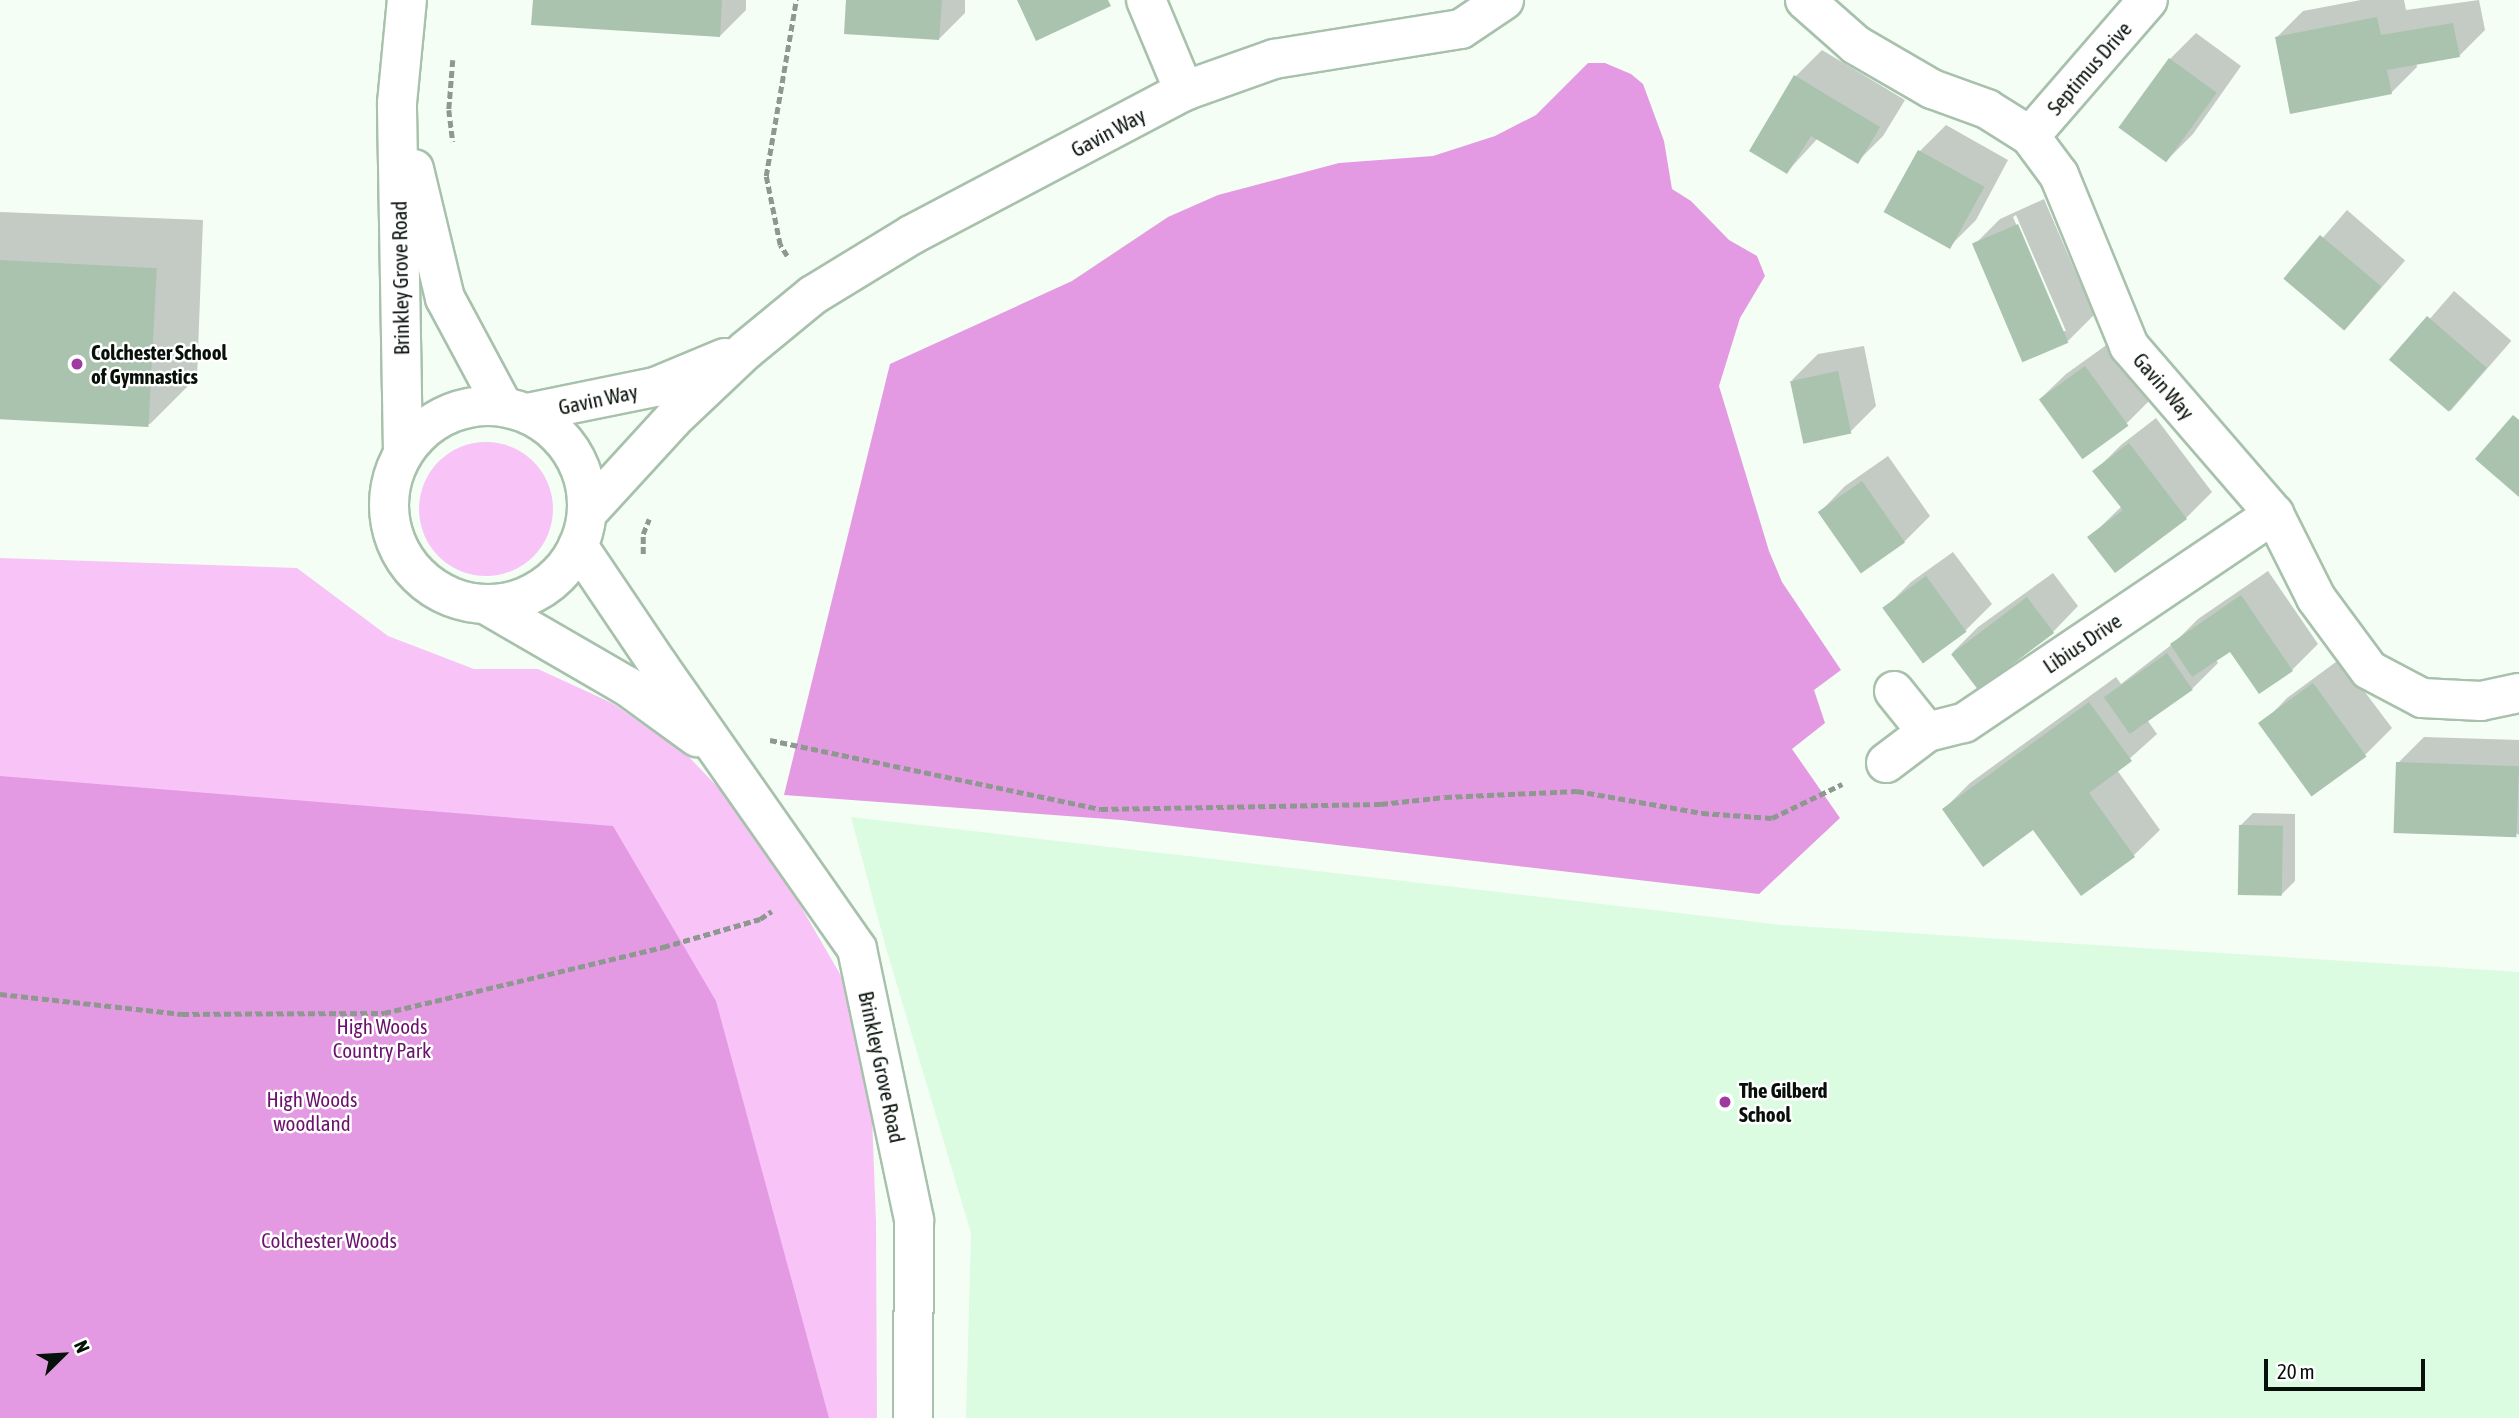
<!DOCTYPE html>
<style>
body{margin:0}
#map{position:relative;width:2519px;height:1418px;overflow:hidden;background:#f4fef5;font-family:"Asap Condensed",sans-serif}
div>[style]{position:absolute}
.built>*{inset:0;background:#dbfce0}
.green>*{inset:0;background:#f8c4f7}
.round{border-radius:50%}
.forest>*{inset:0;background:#e49ae3}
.shadow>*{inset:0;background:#0003;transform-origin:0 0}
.building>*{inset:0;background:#a9c3ae;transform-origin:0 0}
.path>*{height:4.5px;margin-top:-2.25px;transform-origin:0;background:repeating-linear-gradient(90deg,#8e9890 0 7px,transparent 0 10.5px)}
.roads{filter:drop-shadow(2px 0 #a8c1ac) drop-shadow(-2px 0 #a8c1ac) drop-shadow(0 2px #a8c1ac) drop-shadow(0 -2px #a8c1ac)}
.street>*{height:38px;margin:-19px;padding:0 19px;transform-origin:19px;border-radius:19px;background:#fff}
.secondary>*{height:38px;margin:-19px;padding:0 19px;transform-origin:19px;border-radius:19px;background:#fff}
.secondary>.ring{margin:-19px;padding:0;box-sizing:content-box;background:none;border:38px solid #fff;border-radius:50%}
.dots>*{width:19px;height:19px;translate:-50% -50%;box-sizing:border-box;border:4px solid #fff;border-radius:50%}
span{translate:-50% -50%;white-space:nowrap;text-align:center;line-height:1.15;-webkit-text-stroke:5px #fff;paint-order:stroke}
.street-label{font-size:21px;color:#071009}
.poi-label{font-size:21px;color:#071009;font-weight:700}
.left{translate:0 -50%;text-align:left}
.park-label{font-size:21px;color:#6a126c}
.north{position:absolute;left:28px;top:1320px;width:70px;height:70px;-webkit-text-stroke:5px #fff;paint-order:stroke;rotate:66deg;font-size:19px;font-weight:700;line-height:28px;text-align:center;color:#071009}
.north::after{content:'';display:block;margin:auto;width:24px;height:32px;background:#071009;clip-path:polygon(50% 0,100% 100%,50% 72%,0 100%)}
.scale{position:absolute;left:2264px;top:1359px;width:161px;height:32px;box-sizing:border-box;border:4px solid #071009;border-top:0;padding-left:9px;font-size:21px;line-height:24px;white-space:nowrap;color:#071009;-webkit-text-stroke:5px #fff;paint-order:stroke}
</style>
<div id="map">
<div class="built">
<i style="clip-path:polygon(851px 817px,1782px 925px,2519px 972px,2519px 1418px,966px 1418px,971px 1233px,886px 948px)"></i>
</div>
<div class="green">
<i class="round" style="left:419px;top:442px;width:134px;height:134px"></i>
<i style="clip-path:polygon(0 558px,297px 568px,388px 636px,474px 669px,538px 669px,612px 703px,687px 755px,753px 824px,840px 974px,870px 1063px,876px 1222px,877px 1418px,0 1418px)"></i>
</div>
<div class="forest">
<i style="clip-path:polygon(1588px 63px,1605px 63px,1631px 74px,1643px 84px,1664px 141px,1672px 189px,1691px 201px,1729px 240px,1757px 256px,1765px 276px,1740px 318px,1719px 386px,1769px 551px,1782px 582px,1841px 670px,1814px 690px,1825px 723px,1792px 749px,1840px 818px,1759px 894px,1121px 820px,784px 795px,890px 364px,1072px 281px,1168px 217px,1218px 195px,1339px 163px,1433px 156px,1495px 136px,1536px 115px)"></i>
<i style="clip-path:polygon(0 776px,613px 826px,716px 1001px,829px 1418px,0 1418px)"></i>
</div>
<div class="shadow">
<i style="clip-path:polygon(535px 0,746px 0,746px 10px,720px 36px)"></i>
<i style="clip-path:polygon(848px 0,965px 0,965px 13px,939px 39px)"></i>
<i style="clip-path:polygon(2361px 0,2404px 0,2406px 10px,2479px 0,2485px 30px,2459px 56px,2416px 63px,2417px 67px,2391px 93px,2277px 37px,2303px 11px)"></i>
<i style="clip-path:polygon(2196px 33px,2241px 66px,2193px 134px,2167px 160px,2170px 59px)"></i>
<i style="clip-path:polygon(1822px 50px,1905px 100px,1883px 136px,1857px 162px,1818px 138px,1787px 172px,1796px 76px)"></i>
<i style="clip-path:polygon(1946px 125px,2008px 160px,1976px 220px,1950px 246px,1920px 151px)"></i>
<i style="clip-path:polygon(evenodd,2044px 199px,2094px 315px,2068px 341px,1974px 245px,2000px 219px,2044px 199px,2016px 215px,2066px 331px,2062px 331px,2013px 217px,2016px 215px)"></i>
<i style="left:2347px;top:210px;width:77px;height:93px;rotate:41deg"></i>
<i style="clip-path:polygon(0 212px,203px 220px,197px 377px,150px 424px,0 417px)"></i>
<i style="left:2454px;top:291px;width:76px;height:93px;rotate:41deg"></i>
<i style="clip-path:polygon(2112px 341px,2152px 398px,2126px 424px,2040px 399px,2066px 374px)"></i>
<i style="clip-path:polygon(1864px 346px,1876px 406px,1850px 432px,1792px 380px,1818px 354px)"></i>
<i style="clip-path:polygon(2156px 418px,2212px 492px,2186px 518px,2090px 537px,2122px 506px,2095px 471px,2121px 445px)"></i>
<i style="clip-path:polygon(1888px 456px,1930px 516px,1904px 542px,1820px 512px,1845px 486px)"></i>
<i style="clip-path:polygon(1953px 552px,1992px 604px,1966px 630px,1924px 661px,1885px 608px,1911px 582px)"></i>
<i style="clip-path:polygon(2268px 571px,2318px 644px,2292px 670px,2231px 650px,2216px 660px,2218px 663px,2192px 689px,2148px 721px,2157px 734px,2117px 770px,2160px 830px,2134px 855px,2082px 894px,2033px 828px,1944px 809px,1970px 783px,2116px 677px,2121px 684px,2175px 642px,2198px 619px)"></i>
<i style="clip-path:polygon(2053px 573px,2078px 606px,2053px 632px,1952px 653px,1978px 627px)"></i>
<i style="clip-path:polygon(2340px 659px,2392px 728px,2366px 754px,2313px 794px,2262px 724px,2287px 698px)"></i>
<i style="clip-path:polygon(2424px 737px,2519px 740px,2519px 835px,2398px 763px)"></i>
<i style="clip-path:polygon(2253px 813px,2295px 814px,2295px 881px,2282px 894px,2240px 826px)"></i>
</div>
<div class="building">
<i style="clip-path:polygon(533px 0,722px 0,720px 37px,531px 25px)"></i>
<i style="clip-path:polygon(846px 0,942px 0,939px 40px,844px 34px)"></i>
<i style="clip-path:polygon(1017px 0,1108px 0,1111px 6px,1036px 41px)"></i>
<i style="clip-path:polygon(2377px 17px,2381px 35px,2453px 23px,2460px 57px,2387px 70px,2392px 94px,2290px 114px,2275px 37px)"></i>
<i style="left:2169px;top:58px;width:59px;height:86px;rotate:36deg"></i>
<i style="clip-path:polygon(1794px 75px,1880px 127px,1858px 164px,1811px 136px,1787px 174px,1749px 151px)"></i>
<i style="left:1918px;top:150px;width:76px;height:71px;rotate:29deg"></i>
<i style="left:2018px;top:224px;width:129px;height:50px;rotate:67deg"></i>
<i style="left:2320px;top:235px;width:80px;height:57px;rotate:40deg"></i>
<i style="left:0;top:260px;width:157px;height:159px;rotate:3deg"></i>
<i style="left:2427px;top:316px;width:79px;height:58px;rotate:41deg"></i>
<i style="left:2085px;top:366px;width:74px;height:57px;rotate:54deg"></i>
<i style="left:1838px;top:371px;width:64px;height:49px;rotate:78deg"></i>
<i style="clip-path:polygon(2513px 415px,2519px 420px,2519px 497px,2475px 459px)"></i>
<i style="clip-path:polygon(2129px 443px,2187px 519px,2115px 573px,2087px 537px,2123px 510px,2092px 471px)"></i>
<i style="left:1862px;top:481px;width:75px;height:54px;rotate:55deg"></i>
<i style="left:1926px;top:576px;width:69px;height:54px;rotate:54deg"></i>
<i style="clip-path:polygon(2241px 595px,2293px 671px,2259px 694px,2230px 652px,2192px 677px,2170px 644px)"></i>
<i style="left:2027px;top:597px;width:45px;height:95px;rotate:53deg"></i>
<i style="left:2167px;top:653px;width:45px;height:77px;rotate:55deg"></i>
<i style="left:2313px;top:683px;width:91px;height:68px;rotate:54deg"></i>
<i style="clip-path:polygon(2089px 702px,2132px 761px,2089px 793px,2135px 857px,2081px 896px,2033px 830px,1983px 867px,1942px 809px)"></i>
<i style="left:2396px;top:762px;width:123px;height:71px;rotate:2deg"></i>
<i style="left:2239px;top:825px;width:44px;height:70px;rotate:1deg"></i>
</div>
<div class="path">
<i style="left:453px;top:60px;width:50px;rotate:94.6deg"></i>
<i style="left:449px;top:110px;width:32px;rotate:83deg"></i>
<i style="left:787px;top:256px;width:13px;rotate:-122deg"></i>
<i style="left:780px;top:245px;width:70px;rotate:-101.5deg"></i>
<i style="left:766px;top:176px;width:179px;rotate:-80.3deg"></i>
<i style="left:643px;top:554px;width:20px;rotate:-90deg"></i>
<i style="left:643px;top:534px;width:16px;rotate:-68deg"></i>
<i style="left:770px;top:740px;width:338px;rotate:11.8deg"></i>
<i style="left:1101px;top:809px;width:280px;rotate:-1deg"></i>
<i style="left:1381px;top:804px;width:64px;rotate:-6.2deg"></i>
<i style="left:1445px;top:797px;width:132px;rotate:-2.6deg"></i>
<i style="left:1577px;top:791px;width:127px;rotate:10deg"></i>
<i style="left:1702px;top:813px;width:70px;rotate:4.1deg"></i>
<i style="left:1772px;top:818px;width:78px;rotate:-25.9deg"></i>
<i style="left:0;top:994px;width:183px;rotate:6.3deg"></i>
<i style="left:182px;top:1014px;width:202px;rotate:-0.3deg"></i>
<i style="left:384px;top:1013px;width:287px;rotate:-13.3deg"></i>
<i style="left:663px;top:947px;width:101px;rotate:-16.1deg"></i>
<i style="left:760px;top:919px;width:14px;rotate:-34deg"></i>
</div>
<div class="roads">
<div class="street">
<i style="left:1146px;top:0;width:99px;rotate:67.3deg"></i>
<i style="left:1805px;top:0;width:68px;rotate:41.4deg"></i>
<i style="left:1856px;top:45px;width:88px;rotate:30.1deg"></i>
<i style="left:1932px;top:89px;width:59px;rotate:20deg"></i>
<i style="left:1987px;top:109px;width:51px;rotate:32.1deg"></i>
<i style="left:2030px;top:136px;width:49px;rotate:53.4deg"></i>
<i style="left:2059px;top:175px;width:185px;rotate:67.7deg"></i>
<i style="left:2129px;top:346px;width:222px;rotate:49.2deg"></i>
<i style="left:2274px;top:514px;width:94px;rotate:63.4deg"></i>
<i style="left:2316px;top:598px;width:89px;rotate:53.6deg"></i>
<i style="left:2369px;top:670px;width:60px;rotate:27.8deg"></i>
<i style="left:2422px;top:698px;width:59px;rotate:2.9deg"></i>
<i style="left:2481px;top:701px;width:39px;rotate:-12deg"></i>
<i style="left:2030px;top:136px;width:180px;rotate:-49.1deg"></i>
<i style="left:527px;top:413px;width:131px;rotate:-11.5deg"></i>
<i style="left:655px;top:387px;width:76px;rotate:-22.5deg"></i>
<i style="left:587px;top:513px;width:127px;rotate:-47.5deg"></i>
<i style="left:673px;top:419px;width:100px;rotate:-43.4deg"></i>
<i style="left:746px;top:350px;width:87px;rotate:-39.4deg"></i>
<i style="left:813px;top:295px;width:117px;rotate:-31.4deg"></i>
<i style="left:913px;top:234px;width:306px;rotate:-27.8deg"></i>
<i style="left:1184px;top:91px;width:96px;rotate:-19.6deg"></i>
<i style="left:1274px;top:59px;width:189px;rotate:-9.1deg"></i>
<i style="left:1461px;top:29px;width:52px;rotate:-34deg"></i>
<i style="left:1894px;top:691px;width:53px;rotate:51.2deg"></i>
<i style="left:1886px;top:763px;width:51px;rotate:-37.1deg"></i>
<i style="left:1927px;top:732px;width:38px;rotate:-14deg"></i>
<i style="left:1964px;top:723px;width:374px;rotate:-34deg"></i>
</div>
<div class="secondary">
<i style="left:414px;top:169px;width:133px;rotate:76.5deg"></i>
<i style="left:445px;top:298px;width:123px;rotate:61.8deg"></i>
<i class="ring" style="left:389px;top:406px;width:160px;height:160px"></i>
<i style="left:403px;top:452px;width:349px;rotate:-91deg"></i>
<i style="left:397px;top:103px;width:103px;rotate:-84.5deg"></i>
<i style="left:578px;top:546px;width:145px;rotate:56deg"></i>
<i style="left:659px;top:666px;width:345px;rotate:55deg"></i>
<i style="left:857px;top:949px;width:277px;rotate:78.1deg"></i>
<i style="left:914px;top:1220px;width:198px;rotate:90.3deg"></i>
<i style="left:487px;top:605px;width:162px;rotate:30.1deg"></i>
<i style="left:627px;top:686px;width:87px;rotate:36.1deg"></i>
</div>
</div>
<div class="dots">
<i style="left:77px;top:364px;background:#9e3aa0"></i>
<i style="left:1725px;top:1102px;background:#9e3aa0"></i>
</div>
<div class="street-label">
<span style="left:2089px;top:68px;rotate:-49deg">Septimus Drive</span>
<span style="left:1108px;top:132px;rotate:-28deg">Gavin Way</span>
<span style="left:400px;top:278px;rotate:-91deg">Brinkley Grove Road</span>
<span style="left:2164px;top:386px;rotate:49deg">Gavin Way</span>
<span style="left:598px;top:399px;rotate:-12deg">Gavin Way</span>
<span style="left:2082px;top:643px;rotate:-34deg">Libius Drive</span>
<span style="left:882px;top:1067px;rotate:78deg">Brinkley Grove Road</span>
</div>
<div class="poi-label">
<span class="left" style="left:91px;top:364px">Colchester School<br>of Gymnastics</span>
<span class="left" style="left:1739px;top:1102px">The Gilberd<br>School</span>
</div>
<div class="park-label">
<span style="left:382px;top:1038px">High Woods<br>Country Park</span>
<span style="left:312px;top:1111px">High Woods<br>woodland</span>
<span style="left:329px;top:1240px">Colchester Woods</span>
</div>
<div class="north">N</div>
<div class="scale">20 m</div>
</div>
